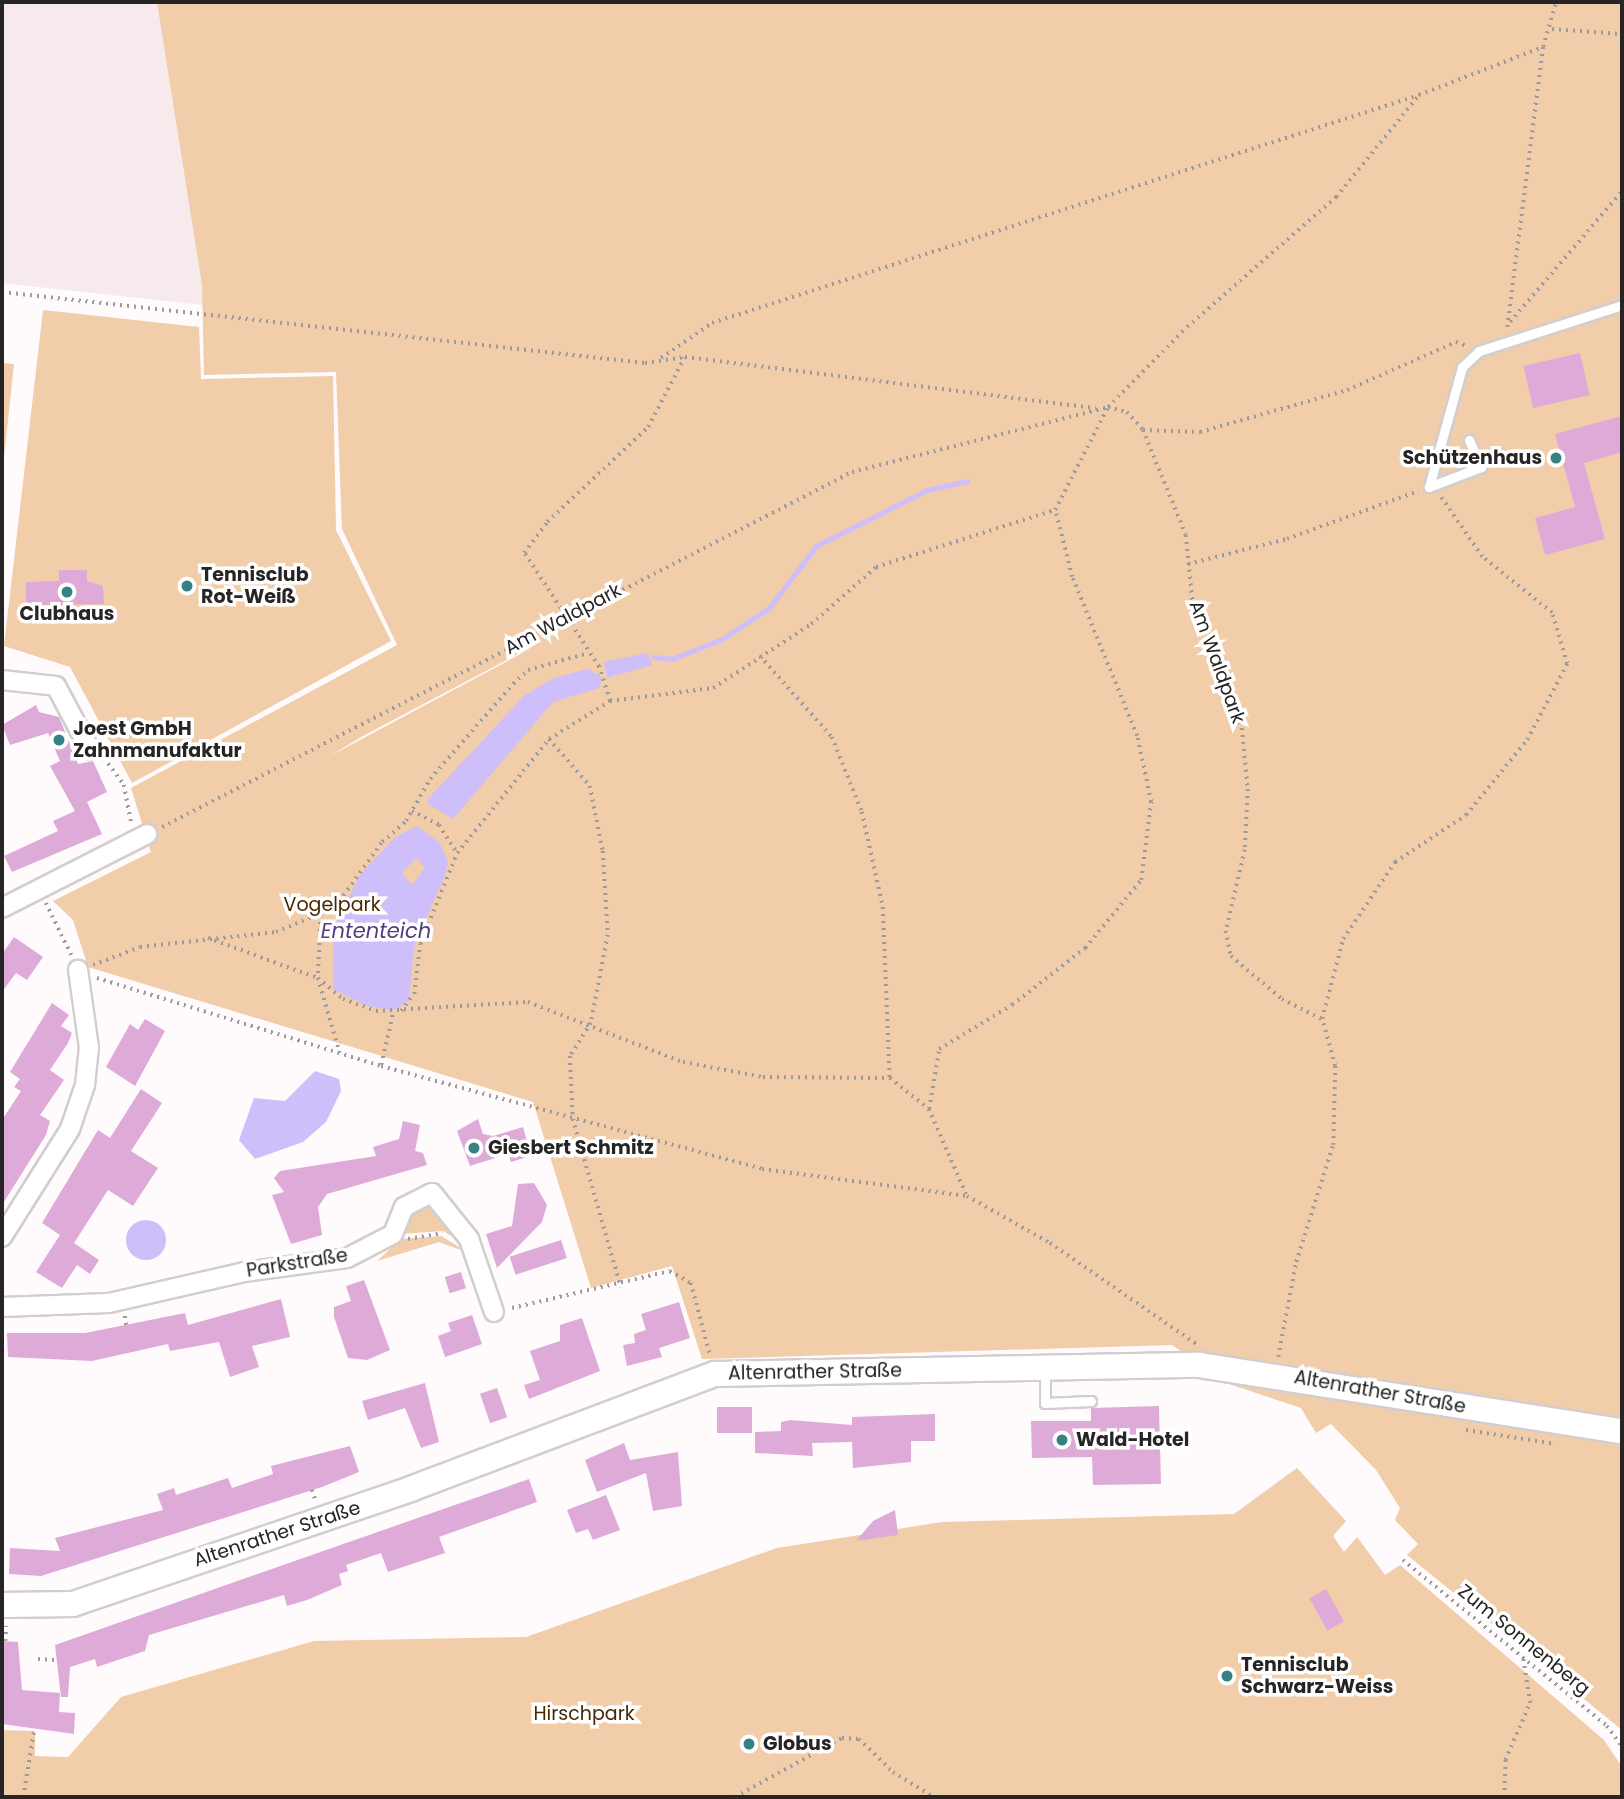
<!DOCTYPE html>
<meta charset="utf-8">
<style>
body{margin:0}
#map{position:relative;width:1624px;height:1799px;overflow:hidden;background:#fffafb;font-family:Poppins,sans-serif}
div>[style]{position:absolute}
.built>*{inset:0;background:#f7eaed}
.green>*{inset:0;background:#f1cda9}
.water>*{inset:0;background:#cebefa}
.round{border-radius:50%}
.stream>*{height:5px;margin:-2.5px;padding:0 2.5px;transform-origin:2.5px;border-radius:2.5px;background:#cebefa}
.building>*{inset:0;background:#deabd9;transform-origin:0 0}
.path>*{height:3.5px;margin-top:-1.75px;transform-origin:0;background:repeating-linear-gradient(90deg,#9e9a9b 0 2px,transparent 0 7px)}
.roads{filter:drop-shadow(2px 0 #d2cecf) drop-shadow(-2px 0 #d2cecf) drop-shadow(0 2px #d2cecf) drop-shadow(0 -2px #d2cecf)}
.lane>*{height:9px;margin:-4.5px;padding:0 4.5px;transform-origin:4.5px;border-radius:4.5px;background:#fff}
.street>*{height:18px;margin:-9px;padding:0 9px;transform-origin:9px;border-radius:9px;background:#fff}
.secondary>*{height:24px;margin:-12px;padding:0 12px;transform-origin:12px;border-radius:12px;background:#fff}
.dots>*{width:19px;height:19px;translate:-50% -50%;box-sizing:border-box;border:4px solid #fff;border-radius:50%}
span{translate:-50% -50%;white-space:nowrap;text-align:center;line-height:1.15;-webkit-text-stroke:7px #fff;paint-order:stroke}
.poi-label{font-size:19px;color:#262424;font-weight:700}
.right{translate:-100% -50%;text-align:right}
.left{translate:0 -50%;text-align:left}
.street-label{font-size:19px;color:#262424}
.park-label{font-size:19px;color:#482800}
.water-label{font-size:21px;color:#533b82;font-style:italic}
.frame{position:absolute;inset:0;border:4px solid #262424;pointer-events:none}
</style>
<div id="map">
<div class="built">
<i style="clip-path:polygon(2px 2px,1262px 2px,202px 305px,2px 283px)"></i>
</div>
<div class="green">
<i style="clip-path:polygon(evenodd,157px 2px,1622px 2px,1622px 1730px,1407px 1555px,1418px 1544px,1395px 1520px,1400px 1508px,1376px 1470px,1331px 1424px,1316px 1433px,1301px 1408px,1229px 1384px,1172px 1345px,702px 1359px,672px 1266px,591px 1288px,533px 1102px,88px 967px,73px 920px,53px 901px,151px 852px,131px 788px,397px 645px,342px 529px,336px 372px,204px 375px,202px 285px,157px 2px,537px 644px,517px 656px,328px 757px,363px 736px,537px 644px)"></i>
<i style="clip-path:polygon(43px 310px,199px 327px,201px 379px,333px 376px,336px 530px,391px 641px,132px 783px,70px 667px,4px 646px)"></i>
<i style="clip-path:polygon(2px 363px,14px 364px,2px 476px)"></i>
<i style="clip-path:polygon(425px 1205px,448px 1223px,463px 1243px,443px 1231px,402px 1234px,410px 1214px)"></i>
<i style="clip-path:polygon(441px 1236px,469px 1253px,439px 1242px,377px 1261px,401px 1239px)"></i>
<i style="clip-path:polygon(1297px 1468px,1346px 1521px,1333px 1536px,1344px 1552px,1357px 1537px,1385px 1575px,1400px 1565px,1604px 1740px,1622px 1767px,1622px 1797px,2px 1797px,2px 1730px,35px 1731px,35px 1756px,68px 1757px,121px 1697px,314px 1641px,526px 1637px,777px 1548px,942px 1522px,1234px 1514px)"></i>
</div>
<div class="water">
<i style="clip-path:polygon(648px 653px,652px 665px,607px 678px,604px 662px)"></i>
<i style="clip-path:polygon(588px 669px,602px 677px,599px 688px,553px 702px,453px 819px,430px 805px,427px 800px,525px 695px,554px 678px)"></i>
<i style="clip-path:polygon(evenodd,417px 826px,439px 842px,448px 861px,445px 875px,414px 947px,409px 1001px,393px 1010px,367px 1006px,333px 989px,333px 929px,360px 875px,395px 837px,417px 826px,416px 858px,425px 868px,412px 885px,402px 873px,416px 858px)"></i>
<i style="clip-path:polygon(315px 1071px,339px 1079px,341px 1091px,326px 1122px,303px 1142px,255px 1159px,239px 1140px,254px 1098px,285px 1101px)"></i>
<i class="round" style="left:126px;top:1220px;width:40px;height:40px"></i>
</div>
<div class="stream">
<i style="left:654px;top:657px;width:18px;rotate:6deg"></i>
<i style="left:672px;top:659px;width:54px;rotate:-21.8deg"></i>
<i style="left:722px;top:639px;width:56px;rotate:-33.4deg"></i>
<i style="left:769px;top:608px;width:78px;rotate:-52.8deg"></i>
<i style="left:816px;top:546px;width:124px;rotate:-26.8deg"></i>
<i style="left:927px;top:490px;width:41px;rotate:-12.7deg"></i>
</div>
<div class="building">
<i style="left:1580px;top:353px;width:43px;height:58px;rotate:77deg"></i>
<i style="clip-path:polygon(1622px 416px,1622px 452px,1584px 463px,1605px 539px,1545px 555px,1535px 518px,1575px 507px,1555px 434px)"></i>
<i style="clip-path:polygon(59px 570px,87px 570px,87px 581px,103px 586px,104px 604px,26px 605px,26px 582px,59px 581px)"></i>
<i style="clip-path:polygon(36px 705px,39px 712px,59px 717px,78px 764px,93px 761px,107px 792px,87px 802px,102px 834px,12px 872px,4px 856px,58px 831px,53px 821px,75px 811px,50px 766px,60px 761px,48px 733px,10px 745px,2px 725px)"></i>
<i style="clip-path:polygon(14px 937px,43px 957px,27px 980px,16px 973px,2px 992px,2px 954px)"></i>
<i style="clip-path:polygon(52px 1003px,69px 1015px,61px 1026px,72px 1033px,68px 1043px,50px 1070px,64px 1080px,40px 1115px,50px 1121px,46px 1135px,2px 1205px,2px 1120px,21px 1091px,14px 1087px,20px 1079px,10px 1072px)"></i>
<i style="clip-path:polygon(145px 1019px,165px 1031px,135px 1086px,106px 1067px,130px 1024px,138px 1030px)"></i>
<i style="clip-path:polygon(141px 1089px,162px 1103px,131px 1151px,158px 1168px,133px 1206px,108px 1190px,74px 1243px,99px 1260px,90px 1274px,77px 1265px,62px 1288px,36px 1272px,60px 1235px,42px 1223px,98px 1130px,110px 1138px)"></i>
<i style="clip-path:polygon(478px 1119px,483px 1134px,493px 1136px,523px 1127px,531px 1156px,511px 1162px,508px 1154px,470px 1166px,457px 1131px)"></i>
<i style="clip-path:polygon(403px 1121px,420px 1125px,415px 1151px,423px 1153px,427px 1165px,327px 1194px,318px 1207px,322px 1235px,291px 1244px,272px 1195px,284px 1192px,274px 1178px,280px 1171px,376px 1156px,373px 1147px,399px 1139px)"></i>
<i style="clip-path:polygon(534px 1183px,547px 1205px,542px 1222px,497px 1268px,486px 1234px,512px 1226px,518px 1184px)"></i>
<i style="left:561px;top:1240px;width:19px;height:54px;rotate:72deg"></i>
<i style="left:461px;top:1272px;width:17px;height:17px;rotate:73deg"></i>
<i style="clip-path:polygon(364px 1280px,390px 1350px,367px 1360px,348px 1358px,334px 1317px,334px 1307px,351px 1301px,346px 1286px)"></i>
<i style="clip-path:polygon(281px 1299px,290px 1337px,252px 1346px,259px 1367px,230px 1377px,219px 1342px,170px 1351px,168px 1344px,92px 1361px,8px 1357px,7px 1333px,85px 1333px,185px 1313px,188px 1325px)"></i>
<i style="clip-path:polygon(679px 1302px,690px 1338px,659px 1348px,662px 1357px,627px 1366px,623px 1345px,635px 1343px,634px 1334px,646px 1330px,641px 1314px)"></i>
<i style="clip-path:polygon(472px 1315px,482px 1344px,445px 1357px,438px 1336px,451px 1331px,448px 1323px)"></i>
<i style="clip-path:polygon(582px 1318px,600px 1371px,529px 1399px,524px 1385px,540px 1380px,530px 1351px,560px 1341px,560px 1325px)"></i>
<i style="clip-path:polygon(425px 1383px,439px 1442px,421px 1448px,405px 1408px,368px 1420px,362px 1401px)"></i>
<i style="left:497px;top:1388px;width:31px;height:18px;rotate:71deg"></i>
<i style="clip-path:polygon(1159px 1406px,1161px 1484px,1093px 1485px,1092px 1457px,1032px 1458px,1031px 1421px,1091px 1421px,1091px 1408px)"></i>
<i style="left:717px;top:1407px;width:35px;height:26px"></i>
<i style="clip-path:polygon(935px 1414px,935px 1441px,911px 1441px,911px 1462px,853px 1468px,852px 1442px,812px 1443px,813px 1456px,755px 1453px,755px 1432px,781px 1431px,781px 1422px,790px 1420px,852px 1425px,852px 1417px)"></i>
<i style="clip-path:polygon(624px 1443px,630px 1460px,678px 1452px,682px 1506px,653px 1511px,646px 1473px,597px 1492px,585px 1460px)"></i>
<i style="clip-path:polygon(350px 1446px,359px 1472px,322px 1487px,41px 1576px,9px 1574px,10px 1548px,60px 1551px,55px 1538px,163px 1510px,157px 1494px,174px 1488px,176px 1495px,228px 1478px,232px 1488px,273px 1474px,271px 1466px)"></i>
<i style="clip-path:polygon(529px 1479px,537px 1502px,439px 1537px,445px 1553px,388px 1572px,381px 1553px,346px 1565px,348px 1571px,339px 1574px,342px 1585px,307px 1600px,287px 1606px,284px 1595px,149px 1635px,145px 1651px,97px 1667px,95px 1659px,70px 1667px,68px 1697px,61px 1697px,55px 1645px)"></i>
<i style="clip-path:polygon(606px 1495px,620px 1530px,593px 1540px,588px 1529px,576px 1533px,567px 1510px)"></i>
<i style="clip-path:polygon(895px 1510px,898px 1535px,856px 1541px,873px 1521px)"></i>
<i style="left:1326px;top:1589px;width:37px;height:19px;rotate:61deg"></i>
<i style="clip-path:polygon(2px 1641px,18px 1642px,22px 1690px,60px 1693px,59px 1712px,75px 1713px,74px 1734px,2px 1724px)"></i>
</div>
<div class="path">
<i style="left:1552px;top:29px;width:70px;rotate:4.1deg"></i>
<i style="left:2px;top:292px;width:647px;rotate:6.3deg"></i>
<i style="left:645px;top:363px;width:40px;rotate:-8.5deg"></i>
<i style="left:685px;top:357px;width:414px;rotate:7.1deg"></i>
<i style="left:1510px;top:322px;width:172px;rotate:-49.5deg"></i>
<i style="left:1507px;top:327px;width:282px;rotate:-82.7deg"></i>
<i style="left:1543px;top:47px;width:47px;rotate:-73.9deg"></i>
<i style="left:661px;top:358px;width:62px;rotate:-34.5deg"></i>
<i style="left:712px;top:323px;width:743px;rotate:-17.87deg"></i>
<i style="left:1143px;top:430px;width:113px;rotate:67.7deg"></i>
<i style="left:1186px;top:535px;width:70px;rotate:84.3deg"></i>
<i style="left:1193px;top:605px;width:132px;rotate:68.3deg"></i>
<i style="left:1242px;top:728px;width:61px;rotate:84.4deg"></i>
<i style="left:1248px;top:789px;width:61px;rotate:92.8deg"></i>
<i style="left:1245px;top:850px;width:83px;rotate:103.2deg"></i>
<i style="left:1226px;top:931px;width:25px;rotate:79deg"></i>
<i style="left:1231px;top:956px;width:67px;rotate:40.1deg"></i>
<i style="left:1282px;top:999px;width:45px;rotate:26.6deg"></i>
<i style="left:1188px;top:564px;width:102px;rotate:-14.2deg"></i>
<i style="left:1287px;top:539px;width:140px;rotate:-20.1deg"></i>
<i style="left:760px;top:656px;width:108px;rotate:48.4deg"></i>
<i style="left:832px;top:737px;width:81px;rotate:68.2deg"></i>
<i style="left:862px;top:812px;width:97px;rotate:77.5deg"></i>
<i style="left:883px;top:907px;width:171px;rotate:87.7deg"></i>
<i style="left:610px;top:701px;width:36px;rotate:-108deg"></i>
<i style="left:599px;top:667px;width:136px;rotate:-123.3deg"></i>
<i style="left:524px;top:553px;width:39px;rotate:-53deg"></i>
<i style="left:547px;top:522px;width:139px;rotate:-43.2deg"></i>
<i style="left:648px;top:427px;width:78px;rotate:-62.4deg"></i>
<i style="left:549px;top:739px;width:62px;rotate:48.9deg"></i>
<i style="left:590px;top:786px;width:66px;rotate:78.7deg"></i>
<i style="left:603px;top:851px;width:84px;rotate:86.6deg"></i>
<i style="left:608px;top:935px;width:90px;rotate:100.9deg"></i>
<i style="left:591px;top:1023px;width:39px;rotate:122deg"></i>
<i style="left:570px;top:1056px;width:63px;rotate:87.3deg"></i>
<i style="left:573px;top:1119px;width:175px;rotate:74.1deg"></i>
<i style="left:104px;top:758px;width:34px;rotate:53deg"></i>
<i style="left:124px;top:785px;width:38px;rotate:79deg"></i>
<i style="left:412px;top:811px;width:30px;rotate:27deg"></i>
<i style="left:439px;top:825px;width:33px;rotate:57deg"></i>
<i style="left:162px;top:827px;width:776px;rotate:-27.23deg"></i>
<i style="left:852px;top:472px;width:264px;rotate:-14.2deg"></i>
<i style="left:1108px;top:407px;width:20px;rotate:15deg"></i>
<i style="left:1127px;top:412px;width:24px;rotate:48deg"></i>
<i style="left:1143px;top:430px;width:57px;rotate:2deg"></i>
<i style="left:1200px;top:432px;width:153px;rotate:-15.9deg"></i>
<i style="left:1347px;top:390px;width:119px;rotate:-23.8deg"></i>
<i style="left:1456px;top:342px;width:12px;rotate:20deg"></i>
<i style="left:46px;top:903px;width:59px;rotate:63.9deg"></i>
<i style="left:321px;top:915px;width:63px;rotate:92.7deg"></i>
<i style="left:318px;top:978px;width:78px;rotate:73.7deg"></i>
<i style="left:208px;top:938px;width:117px;rotate:20deg"></i>
<i style="left:318px;top:978px;width:33px;rotate:40deg"></i>
<i style="left:343px;top:999px;width:35px;rotate:20deg"></i>
<i style="left:376px;top:1011px;width:152px;rotate:-3.4deg"></i>
<i style="left:528px;top:1002px;width:166px;rotate:21.2deg"></i>
<i style="left:683px;top:1062px;width:81px;rotate:10.6deg"></i>
<i style="left:763px;top:1077px;width:127px;rotate:0.5deg"></i>
<i style="left:890px;top:1078px;width:50px;rotate:38.5deg"></i>
<i style="left:929px;top:1109px;width:95px;rotate:66.4deg"></i>
<i style="left:93px;top:965px;width:50px;rotate:-21deg"></i>
<i style="left:140px;top:947px;width:137px;rotate:-6.3deg"></i>
<i style="left:276px;top:932px;width:64px;rotate:-23deg"></i>
<i style="left:335px;top:907px;width:80px;rotate:-54.1deg"></i>
<i style="left:382px;top:842px;width:32px;rotate:-41deg"></i>
<i style="left:406px;top:821px;width:48px;rotate:-60.3deg"></i>
<i style="left:430px;top:779px;width:126px;rotate:-48.9deg"></i>
<i style="left:513px;top:684px;width:21px;rotate:-43deg"></i>
<i style="left:528px;top:670px;width:62px;rotate:-15.8deg"></i>
<i style="left:97px;top:978px;width:297px;rotate:17.2deg"></i>
<i style="left:381px;top:1066px;width:395px;rotate:15.1deg"></i>
<i style="left:762px;top:1169px;width:207px;rotate:7.5deg"></i>
<i style="left:967px;top:1196px;width:95px;rotate:29.5deg"></i>
<i style="left:1050px;top:1243px;width:180px;rotate:34.6deg"></i>
<i style="left:401px;top:1011px;width:21px;rotate:-53deg"></i>
<i style="left:414px;top:994px;width:50px;rotate:-83.2deg"></i>
<i style="left:420px;top:944px;width:98px;rotate:-67.9deg"></i>
<i style="left:457px;top:853px;width:146px;rotate:-51.1deg"></i>
<i style="left:549px;top:739px;width:72px;rotate:-31.9deg"></i>
<i style="left:610px;top:701px;width:104px;rotate:-7.2deg"></i>
<i style="left:713px;top:688px;width:117px;rotate:-33.1deg"></i>
<i style="left:811px;top:624px;width:86px;rotate:-41.2deg"></i>
<i style="left:876px;top:567px;width:188px;rotate:-17.7deg"></i>
<i style="left:381px;top:1065px;width:53px;rotate:-77deg"></i>
<i style="left:929px;top:1109px;width:61px;rotate:-80.5deg"></i>
<i style="left:939px;top:1049px;width:85px;rotate:-31.1deg"></i>
<i style="left:1012px;top:1005px;width:93px;rotate:-38deg"></i>
<i style="left:1085px;top:948px;width:88px;rotate:-50.5deg"></i>
<i style="left:1141px;top:880px;width:79px;rotate:-82.7deg"></i>
<i style="left:1151px;top:802px;width:67px;rotate:-102deg"></i>
<i style="left:1137px;top:736px;width:172px;rotate:-112.2deg"></i>
<i style="left:1072px;top:577px;width:69px;rotate:-104.2deg"></i>
<i style="left:1055px;top:510px;width:116px;rotate:-62.8deg"></i>
<i style="left:1108px;top:407px;width:112px;rotate:-45.4deg"></i>
<i style="left:1187px;top:327px;width:198px;rotate:-41.1deg"></i>
<i style="left:1336px;top:197px;width:132px;rotate:-50.9deg"></i>
<i style="left:1419px;top:95px;width:133px;rotate:-21.2deg"></i>
<i style="left:408px;top:1239px;width:35px;rotate:-10deg"></i>
<i style="left:512px;top:1308px;width:162px;rotate:-13.2deg"></i>
<i style="left:670px;top:1271px;width:24px;rotate:30deg"></i>
<i style="left:691px;top:1283px;width:74px;rotate:75.2deg"></i>
<i style="left:125px;top:1316px;width:12px;rotate:81deg"></i>
<i style="left:1278px;top:1357px;width:97px;rotate:-79.3deg"></i>
<i style="left:1296px;top:1262px;width:123px;rotate:-72.5deg"></i>
<i style="left:1333px;top:1145px;width:79px;rotate:-88.5deg"></i>
<i style="left:1335px;top:1066px;width:49px;rotate:-105.5deg"></i>
<i style="left:1322px;top:1019px;width:83px;rotate:-75.3deg"></i>
<i style="left:1343px;top:939px;width:93px;rotate:-56deg"></i>
<i style="left:1395px;top:862px;width:85px;rotate:-33.5deg"></i>
<i style="left:1466px;top:815px;width:97px;rotate:-50.9deg"></i>
<i style="left:1527px;top:740px;width:86px;rotate:-62.2deg"></i>
<i style="left:1567px;top:664px;width:53px;rotate:-106.4deg"></i>
<i style="left:1552px;top:613px;width:90px;rotate:-141.3deg"></i>
<i style="left:1482px;top:557px;width:74px;rotate:-124.5deg"></i>
<i style="left:1466px;top:1430px;width:91px;rotate:8.8deg"></i>
<i style="left:312px;top:1490px;width:12px;rotate:70deg"></i>
<i style="left:1403px;top:1560px;width:263px;rotate:39.1deg"></i>
<i style="left:1607px;top:1726px;width:26px;rotate:54deg"></i>
<i style="left:5px;top:1641px;width:15px;rotate:-86deg"></i>
<i style="left:38px;top:1659px;width:18px;rotate:3deg"></i>
<i style="left:23px;top:1797px;width:68px;rotate:-80.7deg"></i>
<i style="left:735px;top:1797px;width:122px;rotate:-28.9deg"></i>
<i style="left:842px;top:1738px;width:17px;rotate:3deg"></i>
<i style="left:859px;top:1739px;width:47px;rotate:44.1deg"></i>
<i style="left:893px;top:1772px;width:48px;rotate:31.4deg"></i>
<i style="left:1504px;top:1797px;width:37px;rotate:-88deg"></i>
<i style="left:1505px;top:1760px;width:62px;rotate:-66.3deg"></i>
<i style="left:1530px;top:1703px;width:45px;rotate:-99deg"></i>
</div>
<div class="roads">
<div class="lane">
<i style="left:1469px;top:440px;width:30px;rotate:66deg"></i>
<i style="left:1481px;top:467px;width:56px;rotate:159deg"></i>
<i style="left:1429px;top:487px;width:124px;rotate:-74.6deg"></i>
<i style="left:1462px;top:367px;width:23px;rotate:-43deg"></i>
<i style="left:1479px;top:351px;width:150px;rotate:-17.8deg"></i>
<i style="left:1045px;top:1369px;width:34px;rotate:90deg"></i>
<i style="left:1045px;top:1403px;width:46px;rotate:-2.5deg"></i>
</div>
<div class="street">
<i style="left:2px;top:680px;width:54px;rotate:6.3deg"></i>
<i style="left:56px;top:686px;width:72px;rotate:62deg"></i>
<i style="left:2px;top:908px;width:163px;rotate:-27deg"></i>
<i style="left:2px;top:1237px;width:128px;rotate:-57.8deg"></i>
<i style="left:70px;top:1129px;width:46px;rotate:-71.2deg"></i>
<i style="left:85px;top:1085px;width:37px;rotate:-84deg"></i>
<i style="left:89px;top:1048px;width:79px;rotate:-98deg"></i>
<i style="left:2px;top:1307px;width:107px;rotate:-2.1deg"></i>
<i style="left:109px;top:1303px;width:139px;rotate:-12.9deg"></i>
<i style="left:244px;top:1272px;width:104px;rotate:-7.7deg"></i>
<i style="left:347px;top:1258px;width:52px;rotate:-27.6deg"></i>
<i style="left:393px;top:1234px;width:29px;rotate:-68deg"></i>
<i style="left:404px;top:1207px;width:31px;rotate:-27deg"></i>
<i style="left:432px;top:1193px;width:59px;rotate:51.2deg"></i>
<i style="left:469px;top:1239px;width:77px;rotate:71.1deg"></i>
</div>
<div class="secondary">
<i style="left:2px;top:1605px;width:71px;rotate:-0.8deg"></i>
<i style="left:73px;top:1604px;width:359px;rotate:-18.8deg"></i>
<i style="left:413px;top:1488px;width:323px;rotate:-20.7deg"></i>
<i style="left:715px;top:1374px;width:484px;rotate:-1.1deg"></i>
<i style="left:1199px;top:1365px;width:428px;rotate:8.9deg"></i>
</div>
</div>
<div class="dots">
<i style="left:1556px;top:458px;background:#378083"></i>
<i style="left:187px;top:586px;background:#378083"></i>
<i style="left:67px;top:592px;background:#378083"></i>
<i style="left:59px;top:740px;background:#378083"></i>
<i style="left:474px;top:1148px;background:#378083"></i>
<i style="left:1062px;top:1440px;background:#378083"></i>
<i style="left:1227px;top:1676px;background:#378083"></i>
<i style="left:749px;top:1744px;background:#378083"></i>
</div>
<div class="poi-label">
<span class="right" style="left:1542px;top:458px">Schützenhaus</span>
<span class="left" style="left:201px;top:586px">Tennisclub<br>Rot-Weiß</span>
<span style="left:67px;top:614px">Clubhaus</span>
<span class="left" style="left:73px;top:740px">Joest GmbH<br>Zahnmanufaktur</span>
<span class="left" style="left:488px;top:1148px">Giesbert Schmitz</span>
<span class="left" style="left:1076px;top:1440px">Wald-Hotel</span>
<span class="left" style="left:1241px;top:1676px">Tennisclub<br>Schwarz-Weiss</span>
<span class="left" style="left:763px;top:1744px">Globus</span>
</div>
<div class="street-label">
<span style="left:563px;top:619px;rotate:-28deg">Am Waldpark</span>
<span style="left:1217px;top:662px;rotate:70deg">Am Waldpark</span>
<span style="left:297px;top:1263px;rotate:-9deg">Parkstraße</span>
<span style="left:815px;top:1372px;rotate:-1deg">Altenrather Straße</span>
<span style="left:1380px;top:1392px;rotate:10deg">Altenrather Straße</span>
<span style="left:277px;top:1534px;rotate:-18deg">Altenrather Straße</span>
<span style="left:1524px;top:1640px;rotate:39deg">Zum Sonnenberg</span>
</div>
<div class="park-label">
<span style="left:332px;top:905px">Vogelpark</span>
<span style="left:584px;top:1714px">Hirschpark</span>
</div>
<div class="water-label">
<span style="left:376px;top:931px">Ententeich</span>
</div>
<div class="frame"></div>
</div>
